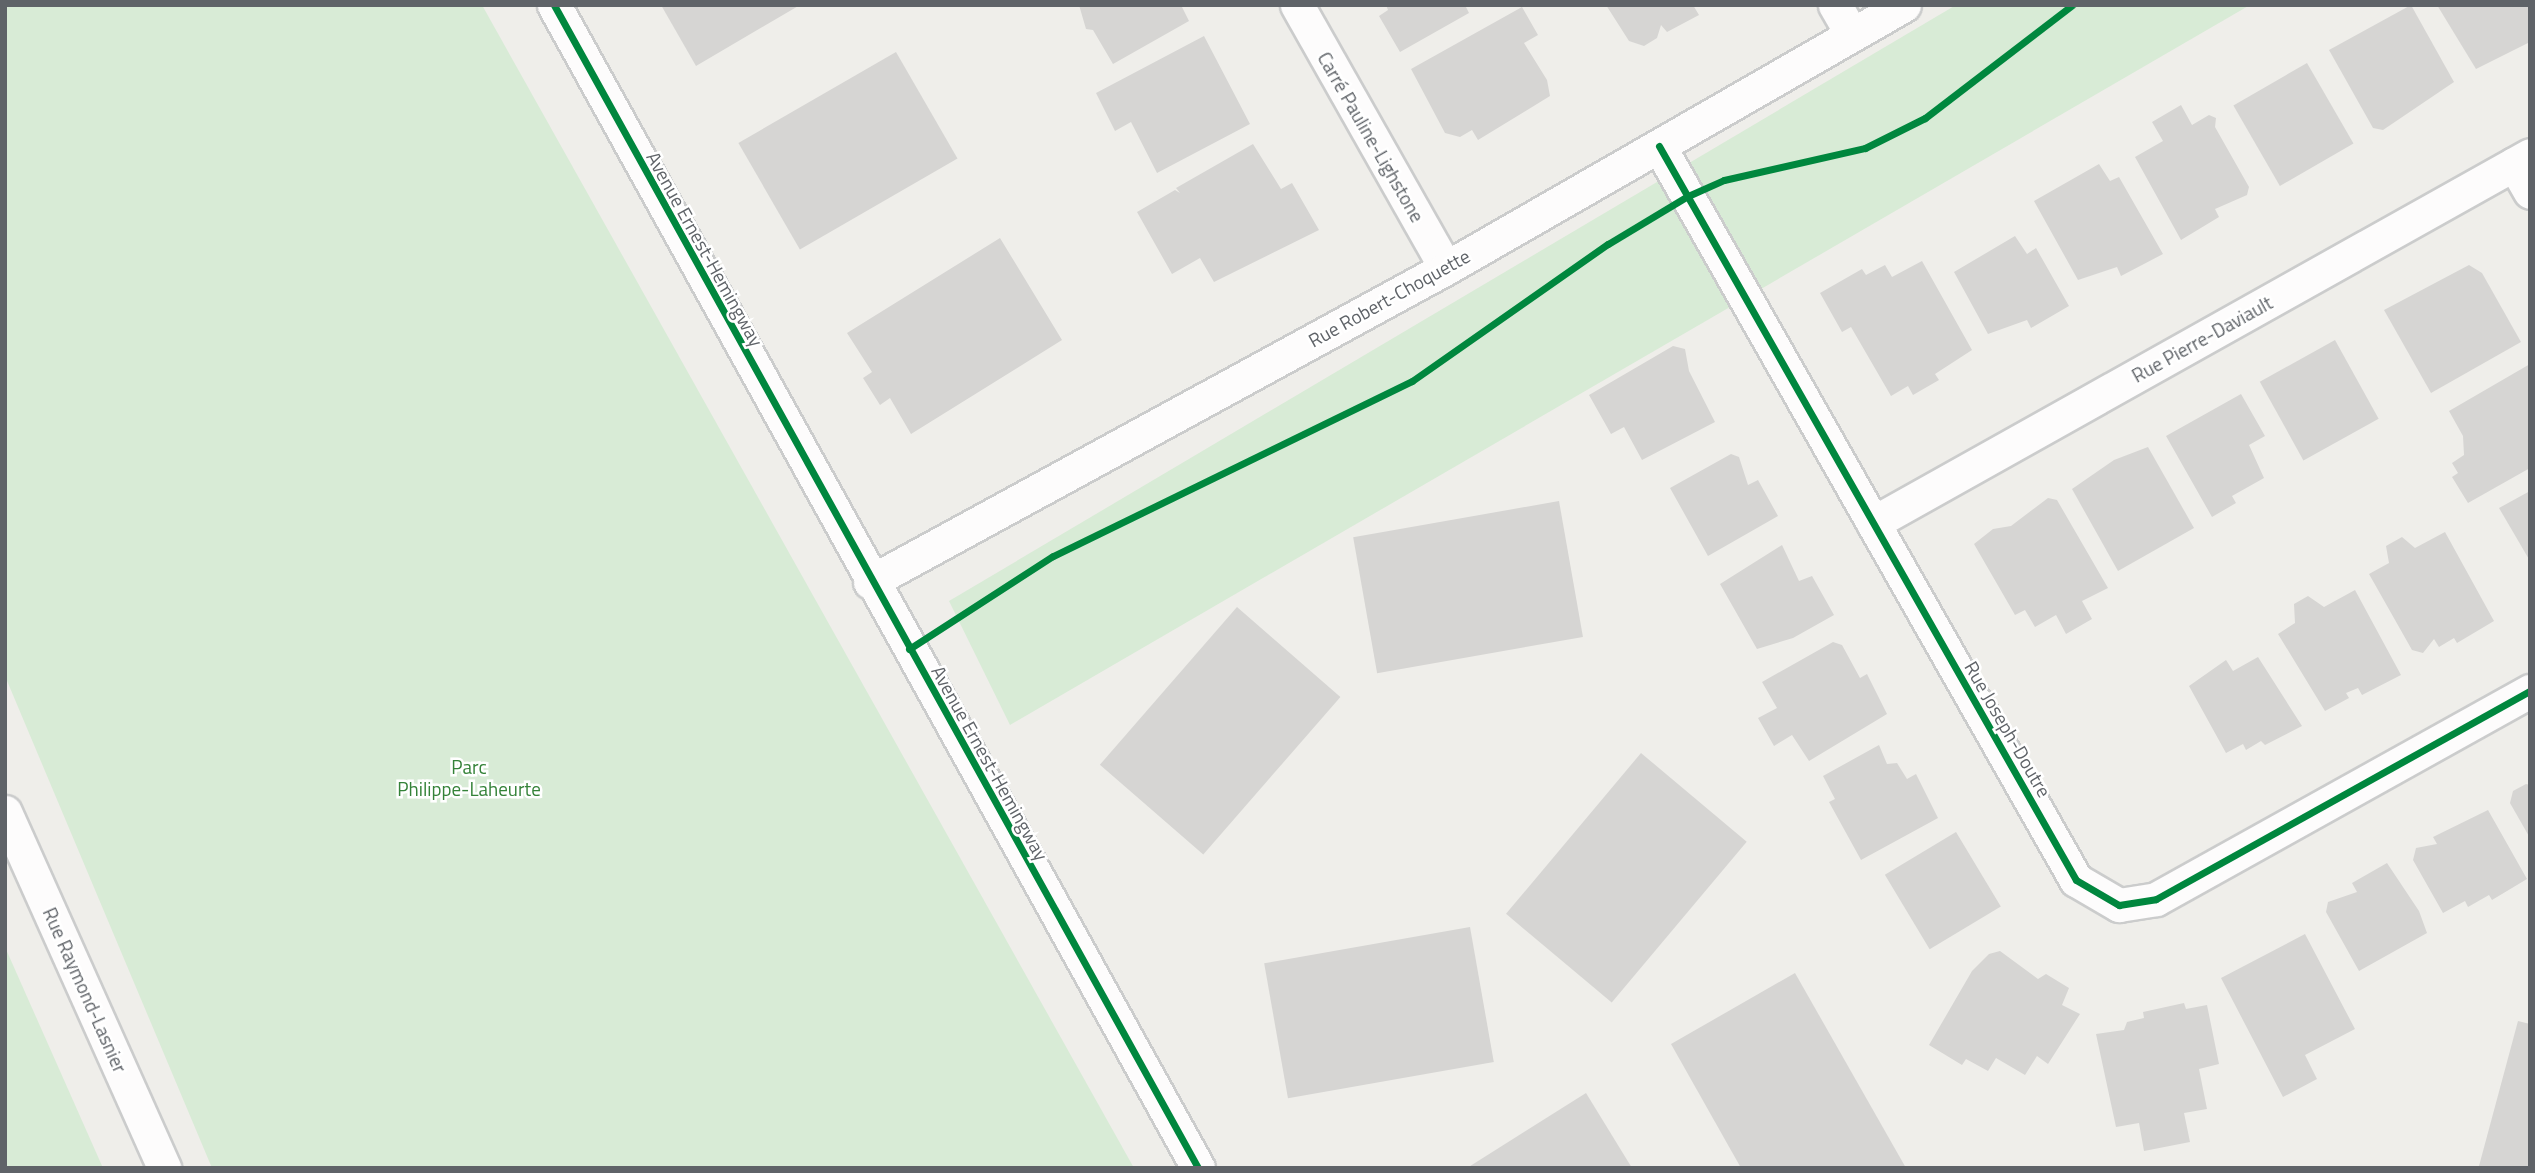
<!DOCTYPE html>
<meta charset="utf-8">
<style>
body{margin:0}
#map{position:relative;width:2535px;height:1173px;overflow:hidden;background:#efeeea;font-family:"Titillium Web",sans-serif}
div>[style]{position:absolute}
.green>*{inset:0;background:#d8ebd6}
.building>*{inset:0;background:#d6d5d3;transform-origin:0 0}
.roads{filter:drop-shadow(2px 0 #cbcccc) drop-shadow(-2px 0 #cbcccc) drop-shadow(0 2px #cbcccc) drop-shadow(0 -2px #cbcccc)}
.minor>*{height:33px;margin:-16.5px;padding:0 16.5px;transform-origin:16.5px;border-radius:16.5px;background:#fdfcfc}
.cycleway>*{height:7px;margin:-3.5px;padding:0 3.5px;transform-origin:3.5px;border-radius:3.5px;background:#00873e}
span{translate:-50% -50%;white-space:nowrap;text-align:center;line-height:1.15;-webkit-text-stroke:5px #fff;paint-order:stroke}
.street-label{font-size:19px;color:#5f6368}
.park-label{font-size:19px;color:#348238}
.frame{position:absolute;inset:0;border:7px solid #5f6368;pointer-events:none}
</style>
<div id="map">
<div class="green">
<i style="clip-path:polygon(5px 5px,482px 5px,1134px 1168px,212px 1168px,5px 676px)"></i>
<i style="clip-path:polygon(1956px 5px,2250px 5px,1010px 725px,949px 601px)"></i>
<i style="clip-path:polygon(5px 947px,103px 1168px,5px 1168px)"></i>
</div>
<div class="building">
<i style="clip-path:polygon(661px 5px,800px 5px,696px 66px)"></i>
<i style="clip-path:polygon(1079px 5px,1181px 5px,1189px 21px,1113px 64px,1093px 30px,1086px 29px)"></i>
<i style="clip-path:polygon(1386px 5px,1465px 5px,1469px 13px,1400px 52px,1379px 16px,1388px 10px)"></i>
<i style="clip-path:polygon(1606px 5px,1693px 5px,1699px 15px,1667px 32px,1661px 25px,1657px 38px,1644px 46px,1629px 41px)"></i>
<i style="clip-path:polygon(2411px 5px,2454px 82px,2383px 130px,2373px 128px,2329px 50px)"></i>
<i style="clip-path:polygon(2437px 5px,2530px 5px,2530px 42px,2476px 69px)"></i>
<i style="clip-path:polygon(1522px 7px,1538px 35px,1524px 43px,1547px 80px,1550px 96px,1478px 140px,1472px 130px,1460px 137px,1445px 133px,1411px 69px)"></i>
<i style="clip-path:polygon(1204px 36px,1250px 124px,1157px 173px,1131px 122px,1115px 131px,1096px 93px)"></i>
<i style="left:896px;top:52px;width:123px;height:182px;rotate:60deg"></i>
<i style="left:2307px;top:63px;width:93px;height:85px;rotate:60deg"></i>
<i style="clip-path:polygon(2181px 105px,2192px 125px,2209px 115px,2216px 118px,2215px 127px,2249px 187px,2247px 195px,2215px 209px,2219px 217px,2181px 240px,2135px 157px,2163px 141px,2152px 122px)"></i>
<i style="clip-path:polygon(1253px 144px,1281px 189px,1292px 183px,1319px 230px,1214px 282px,1200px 258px,1172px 274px,1137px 212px,1175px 190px,1180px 193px,1176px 188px)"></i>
<i style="clip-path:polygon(2099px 164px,2110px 181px,2119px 177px,2163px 254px,2121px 276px,2117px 267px,2078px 280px,2034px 201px)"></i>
<i style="clip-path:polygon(2015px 236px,2027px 254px,2036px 248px,2069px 306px,2031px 328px,2027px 320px,1988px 334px,1954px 272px)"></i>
<i style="clip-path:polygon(1000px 238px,1062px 340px,911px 434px,890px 398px,880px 405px,863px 378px,872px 372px,847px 333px)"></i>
<i style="clip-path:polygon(1922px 261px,1972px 350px,1935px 374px,1939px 380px,1913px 395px,1908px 386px,1891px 396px,1851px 327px,1842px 332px,1820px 293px,1862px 269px,1866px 275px,1885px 265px,1892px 277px)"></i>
<i style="clip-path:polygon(2469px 265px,2482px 273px,2521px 342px,2431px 393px,2384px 310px)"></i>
<i style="left:2335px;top:340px;width:90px;height:86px;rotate:61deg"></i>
<i style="clip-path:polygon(1673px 346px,1685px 349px,1689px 371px,1715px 422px,1642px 460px,1624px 427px,1611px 434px,1589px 395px)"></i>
<i style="clip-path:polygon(2530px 364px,2530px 468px,2468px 503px,2452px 477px,2458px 473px,2452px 463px,2464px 455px,2463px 436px,2449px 411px)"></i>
<i style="clip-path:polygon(2241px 394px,2265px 436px,2249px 445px,2264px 478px,2232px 496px,2236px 503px,2212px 517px,2166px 436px)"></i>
<i style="clip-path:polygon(2148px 447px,2194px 528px,2118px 571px,2072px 489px,2114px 460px)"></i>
<i style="clip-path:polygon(1731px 454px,1739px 457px,1748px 485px,1758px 480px,1778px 516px,1708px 556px,1670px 488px)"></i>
<i style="clip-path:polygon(2530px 491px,2530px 561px,2499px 508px)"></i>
<i style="clip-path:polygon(2048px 498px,2057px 500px,2108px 588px,2082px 601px,2092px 619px,2066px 634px,2056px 615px,2035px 627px,2025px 610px,2015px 615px,1974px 544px,1993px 529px,2011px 526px)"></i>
<i style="left:1559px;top:501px;width:138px;height:209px;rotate:80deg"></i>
<i style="clip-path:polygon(2445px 532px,2494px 621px,2457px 643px,2454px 638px,2439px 647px,2434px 639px,2423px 653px,2412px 650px,2369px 574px,2389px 563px,2386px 546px,2402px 537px,2415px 548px)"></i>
<i style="clip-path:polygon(1782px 545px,1799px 581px,1812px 576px,1834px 615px,1793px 638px,1757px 649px,1720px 584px)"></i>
<i style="clip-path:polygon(2355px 590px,2401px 675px,2362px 695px,2358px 688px,2346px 693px,2349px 698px,2325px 711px,2278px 634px,2295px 623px,2294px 604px,2308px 596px,2324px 607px)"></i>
<i style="left:1237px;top:607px;width:137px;height:209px;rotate:41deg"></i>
<i style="clip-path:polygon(1833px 642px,1842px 645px,1860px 678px,1867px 674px,1887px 714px,1809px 761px,1792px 735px,1774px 746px,1758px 718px,1777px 708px,1762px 682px)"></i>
<i style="clip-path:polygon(2258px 657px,2302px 726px,2265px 745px,2261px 741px,2246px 750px,2243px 744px,2226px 753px,2189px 686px,2226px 660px,2233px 671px)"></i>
<i style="clip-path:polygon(1879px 745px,1887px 764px,1897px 763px,1907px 779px,1916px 774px,1938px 818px,1861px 860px,1829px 802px,1835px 799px,1823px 776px)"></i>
<i style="left:1641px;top:753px;width:138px;height:210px;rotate:40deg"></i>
<i style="clip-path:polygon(2526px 784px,2530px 785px,2530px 838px,2510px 803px,2513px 791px)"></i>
<i style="clip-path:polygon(2488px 810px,2527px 879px,2492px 900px,2489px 895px,2468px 907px,2465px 901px,2443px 913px,2413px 860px,2416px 848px,2437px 844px,2433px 837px)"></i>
<i style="left:1956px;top:832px;width:87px;height:83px;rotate:59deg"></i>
<i style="clip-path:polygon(2387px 863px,2419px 911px,2427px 933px,2359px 971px,2326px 912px,2328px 902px,2357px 892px,2352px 883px)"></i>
<i style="left:1470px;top:927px;width:137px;height:209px;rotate:80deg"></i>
<i style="clip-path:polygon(2305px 934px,2355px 1029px,2305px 1055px,2317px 1079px,2283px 1097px,2221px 978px)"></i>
<i style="clip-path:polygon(2000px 951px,2038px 979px,2046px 974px,2069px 988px,2062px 1005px,2080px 1014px,2048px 1064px,2037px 1056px,2025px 1075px,1996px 1058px,1988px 1071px,1966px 1059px,1962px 1065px,1929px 1045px,1972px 971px,1989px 954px)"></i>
<i style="clip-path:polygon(1795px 973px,1906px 1168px,1741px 1168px,1671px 1044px)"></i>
<i style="clip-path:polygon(2184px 1003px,2186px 1009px,2207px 1005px,2219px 1064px,2199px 1069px,2207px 1109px,2184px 1113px,2190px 1142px,2144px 1151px,2139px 1123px,2116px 1127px,2096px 1034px,2124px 1030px,2127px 1022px,2144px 1018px,2143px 1012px)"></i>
<i style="clip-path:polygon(2518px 1021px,2530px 1024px,2530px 1168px,2485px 1168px,2479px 1166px)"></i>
<i style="clip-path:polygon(1586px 1093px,1632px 1168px,1467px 1168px)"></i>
</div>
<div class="roads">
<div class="minor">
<i style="left:554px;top:5px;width:1329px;rotate:61.02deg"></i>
<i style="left:1297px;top:5px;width:302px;rotate:60.5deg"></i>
<i style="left:1835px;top:5px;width:34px;rotate:60deg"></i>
<i style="left:1659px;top:146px;width:844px;rotate:60.4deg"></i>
<i style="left:2076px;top:880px;width:50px;rotate:30.2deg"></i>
<i style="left:2119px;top:905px;width:37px;rotate:-9deg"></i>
<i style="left:2156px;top:899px;width:428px;rotate:-29.1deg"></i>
<i style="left:2514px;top:164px;width:32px;rotate:60deg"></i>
<i style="left:1873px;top:523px;width:753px;rotate:-29.25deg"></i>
<i style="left:870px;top:582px;width:656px;rotate:-28.6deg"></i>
<i style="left:1446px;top:268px;width:528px;rotate:-29.87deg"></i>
<i style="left:5px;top:812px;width:390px;rotate:65.9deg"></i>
</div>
</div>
<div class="cycleway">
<i style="left:554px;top:5px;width:1329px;rotate:61.02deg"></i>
<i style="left:1659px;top:146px;width:844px;rotate:60.4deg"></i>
<i style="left:2076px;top:880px;width:50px;rotate:30.2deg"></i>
<i style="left:2119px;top:905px;width:37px;rotate:-9deg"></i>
<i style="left:2156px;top:899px;width:428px;rotate:-29.1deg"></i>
<i style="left:909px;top:649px;width:171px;rotate:-32.9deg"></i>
<i style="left:1053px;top:556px;width:399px;rotate:-26deg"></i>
<i style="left:1412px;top:381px;width:239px;rotate:-35deg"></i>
<i style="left:1608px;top:244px;width:93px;rotate:-31deg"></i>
<i style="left:1688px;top:196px;width:39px;rotate:-24deg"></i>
<i style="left:1724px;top:180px;width:145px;rotate:-12.8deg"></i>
<i style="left:1865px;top:148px;width:67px;rotate:-26.6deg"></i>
<i style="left:1925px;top:118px;width:185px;rotate:-37.5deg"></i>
</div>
<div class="street-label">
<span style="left:1371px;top:137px;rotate:60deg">Carré Pauline-Lighstone</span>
<span style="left:705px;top:249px;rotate:61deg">Avenue Ernest-Hemingway</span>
<span style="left:1389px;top:298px;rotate:-29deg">Rue Robert-Choquette</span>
<span style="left:2202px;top:339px;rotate:-29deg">Rue Pierre-Daviault</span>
<span style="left:2008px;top:729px;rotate:60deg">Rue Joseph-Doutre</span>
<span style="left:990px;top:763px;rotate:61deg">Avenue Ernest-Hemingway</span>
<span style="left:85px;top:990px;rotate:66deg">Rue Raymond-Lasnier</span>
</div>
<div class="park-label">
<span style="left:469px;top:778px">Parc<br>Philippe-Laheurte</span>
</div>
<div class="frame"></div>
</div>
